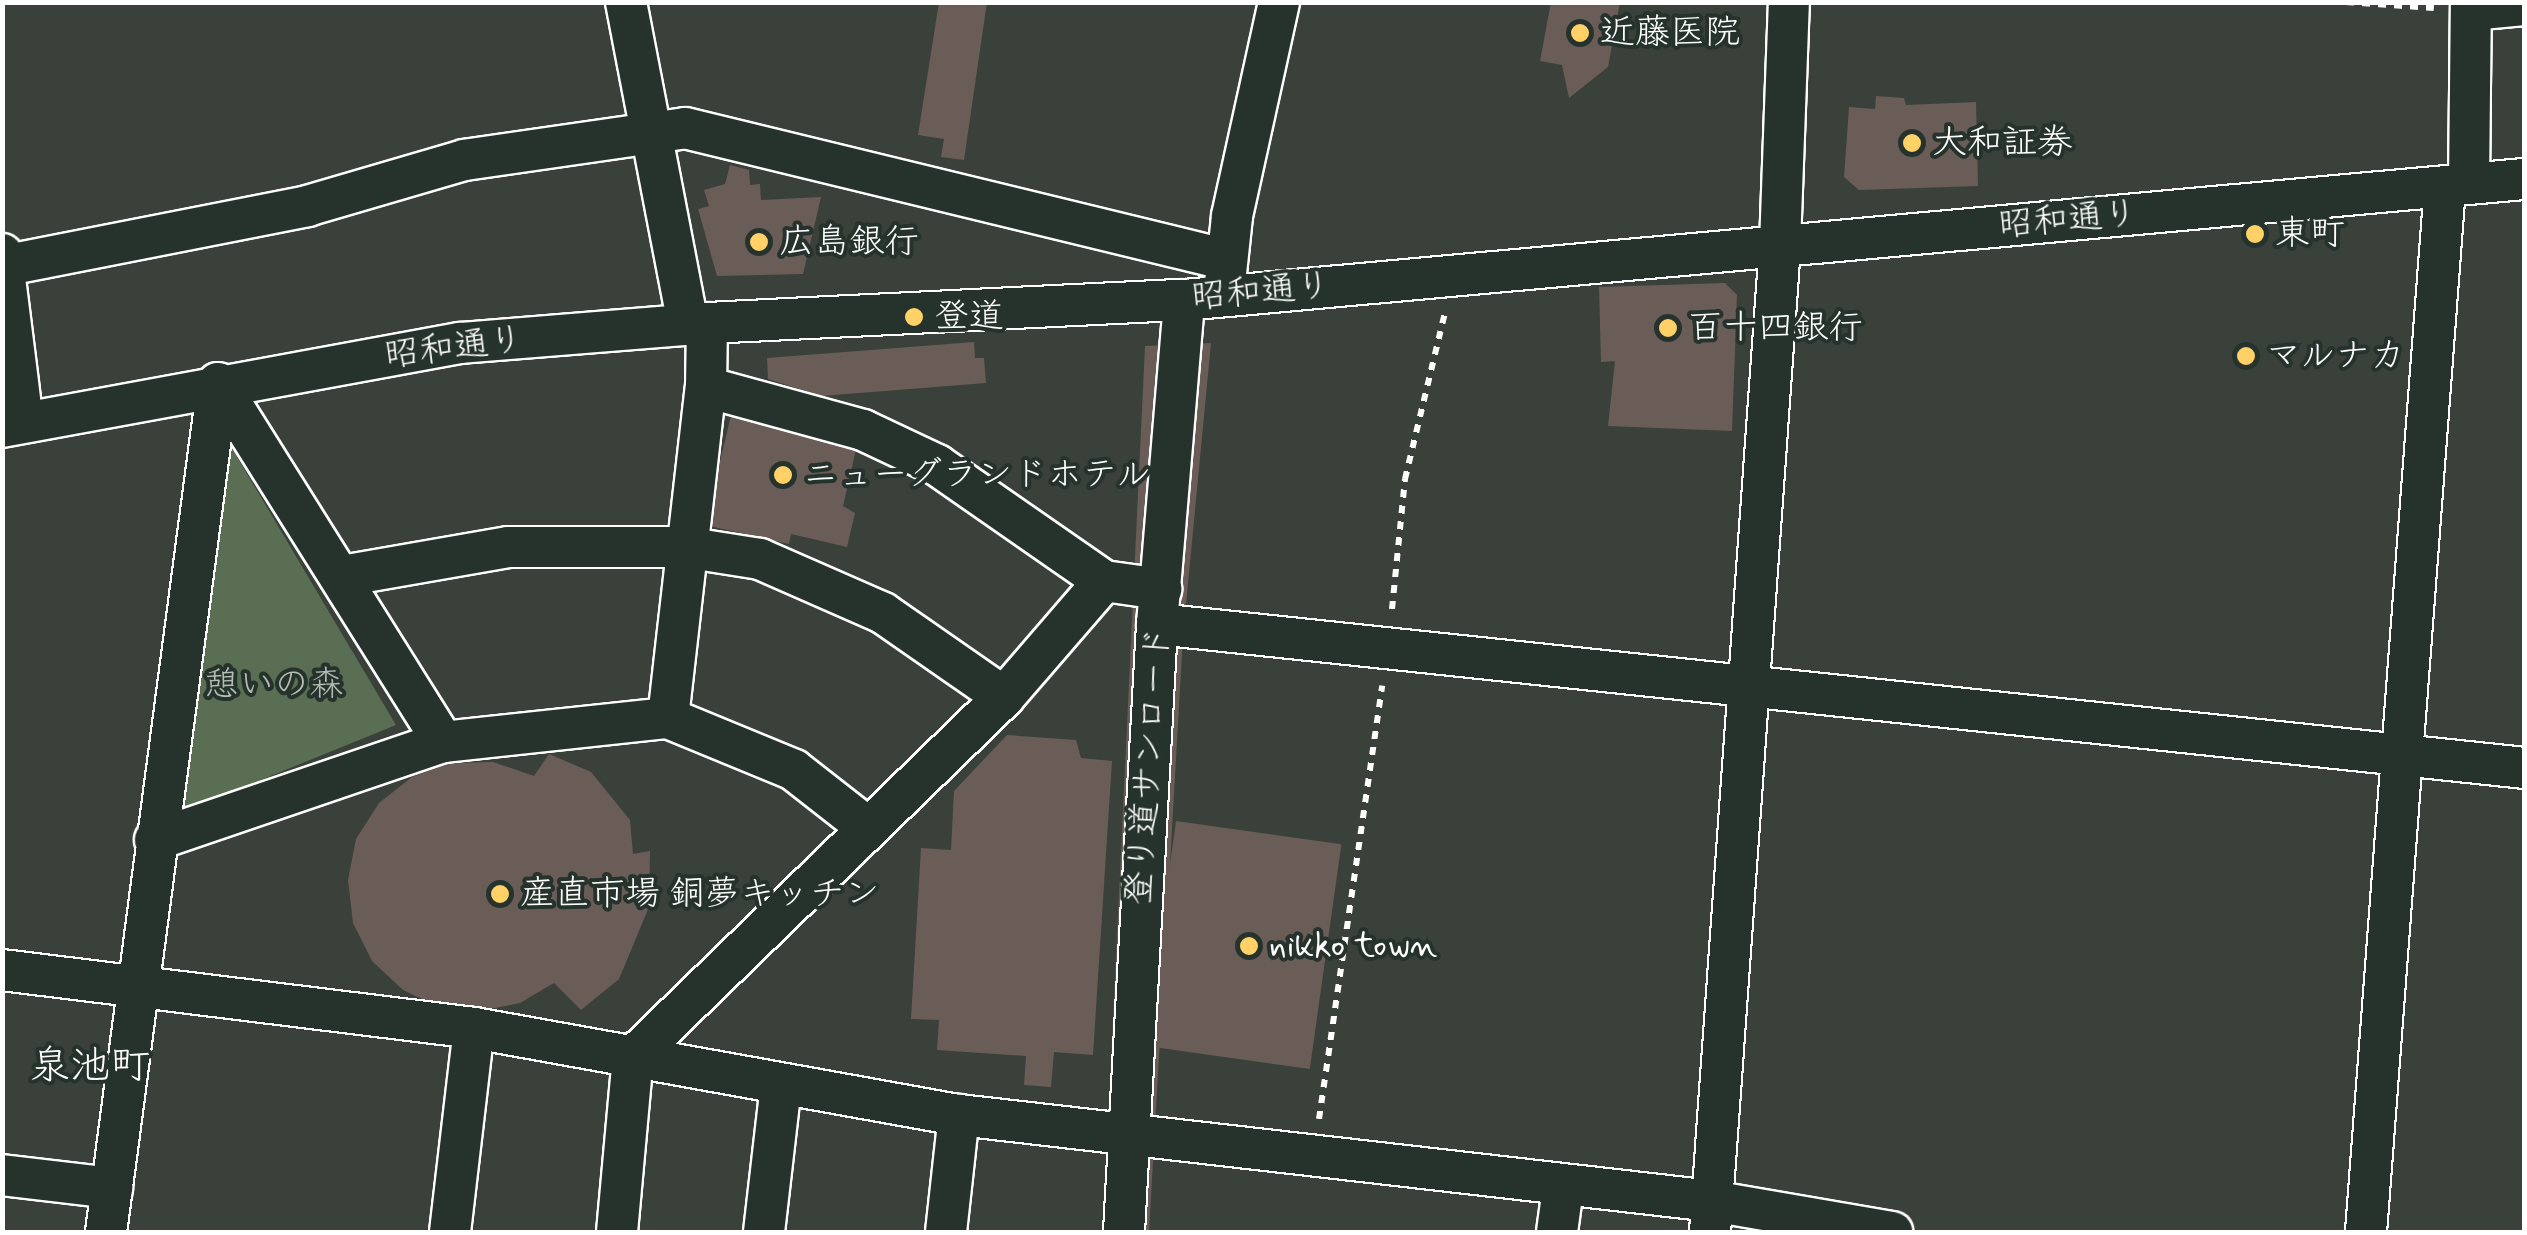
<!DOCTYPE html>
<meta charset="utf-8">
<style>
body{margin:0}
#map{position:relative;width:2527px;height:1235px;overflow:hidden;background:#3a403a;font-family:Mynerve,"Klee One",sans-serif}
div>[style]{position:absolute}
.green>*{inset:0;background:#596e52}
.building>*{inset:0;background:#6a5d57;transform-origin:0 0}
.path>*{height:6px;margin-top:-3px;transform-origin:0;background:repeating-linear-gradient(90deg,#fff 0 8px,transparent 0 16px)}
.roads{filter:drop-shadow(2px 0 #fff) drop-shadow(-2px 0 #fff) drop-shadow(0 2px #fff) drop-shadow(0 -2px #fff)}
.minor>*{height:40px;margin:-20px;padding:0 20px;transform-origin:20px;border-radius:20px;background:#26332d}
.dots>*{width:28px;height:28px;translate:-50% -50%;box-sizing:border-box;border:5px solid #26332d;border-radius:50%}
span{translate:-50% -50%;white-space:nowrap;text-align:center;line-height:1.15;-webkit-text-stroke:8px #26332d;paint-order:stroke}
.poi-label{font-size:35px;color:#fff}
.left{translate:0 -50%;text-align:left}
.street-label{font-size:35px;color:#fff}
.park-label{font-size:35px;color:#b4beb1}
.quarter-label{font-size:40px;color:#fff}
.frame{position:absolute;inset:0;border:5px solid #fff;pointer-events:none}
</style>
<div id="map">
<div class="green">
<i style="clip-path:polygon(227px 440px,396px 725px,170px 817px)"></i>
</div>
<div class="building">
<i style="clip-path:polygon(939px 2px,987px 2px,964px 160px,941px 157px,944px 139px,918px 135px)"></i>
<i style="clip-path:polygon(1551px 2px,1620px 2px,1608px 67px,1569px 98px,1562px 65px,1540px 61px)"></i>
<i style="clip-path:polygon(1876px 96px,1904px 98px,1906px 105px,1976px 102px,1978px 186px,1859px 190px,1844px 177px,1849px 107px,1875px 109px)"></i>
<i style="clip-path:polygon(730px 165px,749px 170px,750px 185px,760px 184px,761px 200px,821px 197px,803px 274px,717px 276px,698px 209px,709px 206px,704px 190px,725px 184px)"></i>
<i style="clip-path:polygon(1725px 283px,1737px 295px,1732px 431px,1608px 426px,1615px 361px,1601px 362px,1599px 287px)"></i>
<i style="clip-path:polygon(974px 342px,975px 358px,984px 358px,986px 383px,821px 396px,768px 379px,767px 358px)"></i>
<i style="clip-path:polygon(1211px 343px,1183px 636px,1149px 1232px,1103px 1232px,1145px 346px)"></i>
<i style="clip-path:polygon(731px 415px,857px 445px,843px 506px,855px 513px,847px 547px,791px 534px,789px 544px,705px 525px)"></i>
<i style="clip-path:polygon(1007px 735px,1076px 740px,1081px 758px,1112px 761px,1093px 1055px,1054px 1052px,1051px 1087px,1024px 1085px,1026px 1056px,937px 1050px,939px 1020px,911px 1019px,921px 848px,951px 850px,954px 791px)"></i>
<i style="clip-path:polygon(549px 754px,591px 772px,630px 820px,633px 854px,650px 851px,649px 907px,619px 979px,581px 1010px,554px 983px,520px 1003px,480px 1011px,439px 1007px,403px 990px,372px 961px,353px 923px,348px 880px,356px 839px,379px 803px,412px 777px,451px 763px,493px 762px,534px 776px)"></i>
<i style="left:1176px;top:821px;width:167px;height:227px;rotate:8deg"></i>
</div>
<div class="path">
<i style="left:2346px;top:2px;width:88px;rotate:3.9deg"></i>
<i style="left:1392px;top:609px;width:131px;rotate:-84.3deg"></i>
<i style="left:1405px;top:479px;width:172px;rotate:-76.5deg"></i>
<i style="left:1319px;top:1119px;width:438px;rotate:-81.7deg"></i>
</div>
<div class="roads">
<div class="minor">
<i style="left:626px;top:2px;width:329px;rotate:79.1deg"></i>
<i style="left:2471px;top:10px;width:53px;rotate:-5.4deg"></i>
<i style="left:2469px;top:184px;width:182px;rotate:-89.4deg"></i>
<i style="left:2px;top:254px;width:169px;rotate:82.9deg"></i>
<i style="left:2px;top:266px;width:311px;rotate:-11.1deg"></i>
<i style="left:307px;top:206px;width:164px;rotate:-16.3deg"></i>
<i style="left:464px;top:160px;width:223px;rotate:-8.2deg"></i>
<i style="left:685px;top:128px;width:555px;rotate:13.66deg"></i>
<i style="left:1225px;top:283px;width:67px;rotate:-84deg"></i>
<i style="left:1232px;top:216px;width:219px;rotate:-77.6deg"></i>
<i style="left:218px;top:383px;width:424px;rotate:57.9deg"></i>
<i style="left:706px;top:387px;width:163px;rotate:15.3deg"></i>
<i style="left:863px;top:430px;width:82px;rotate:25.3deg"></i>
<i style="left:937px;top:465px;width:203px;rotate:34.8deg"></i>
<i style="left:2px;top:427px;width:466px;rotate:-10.4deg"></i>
<i style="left:460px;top:343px;width:248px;rotate:-4.6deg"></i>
<i style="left:707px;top:323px;width:478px;rotate:-2.8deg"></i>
<i style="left:1184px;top:300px;width:1345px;rotate:-5.16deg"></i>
<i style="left:342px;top:576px;width:169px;rotate:-9.9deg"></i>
<i style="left:508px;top:547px;width:176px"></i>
<i style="left:684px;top:547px;width:77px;rotate:9deg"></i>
<i style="left:760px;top:559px;width:134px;rotate:23.7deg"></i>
<i style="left:883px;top:613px;width:147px;rotate:34.8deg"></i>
<i style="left:1157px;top:624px;width:1375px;rotate:6.01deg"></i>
<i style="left:668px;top:718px;width:333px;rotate:-83.5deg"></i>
<i style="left:706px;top:387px;width:64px;rotate:-89.1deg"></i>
<i style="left:155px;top:840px;width:304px;rotate:-18.8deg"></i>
<i style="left:443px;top:742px;width:226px;rotate:-6.1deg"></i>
<i style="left:668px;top:718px;width:136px;rotate:22.4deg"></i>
<i style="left:794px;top:770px;width:94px;rotate:38.1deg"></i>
<i style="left:2px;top:970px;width:476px;rotate:7deg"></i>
<i style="left:474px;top:1028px;width:493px;rotate:10.2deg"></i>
<i style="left:959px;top:1115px;width:758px;rotate:6.52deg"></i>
<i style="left:1712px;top:1201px;width:183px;rotate:9.8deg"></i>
<i style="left:2px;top:1175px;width:111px;rotate:6.7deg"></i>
<i style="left:106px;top:1232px;width:856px;rotate:-82.48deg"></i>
<i style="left:450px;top:1232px;width:205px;rotate:-83.3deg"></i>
<i style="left:617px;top:1232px;width:176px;rotate:-84.8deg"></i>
<i style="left:633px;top:1057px;width:517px;rotate:-44.14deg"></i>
<i style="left:1004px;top:697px;width:153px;rotate:-49.2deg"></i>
<i style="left:1104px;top:581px;width:58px;rotate:8deg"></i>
<i style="left:764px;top:1232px;width:147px;rotate:-83.4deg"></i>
<i style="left:946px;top:1232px;width:118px;rotate:-83.7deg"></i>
<i style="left:1124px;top:1232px;width:609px;rotate:-86.89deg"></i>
<i style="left:1157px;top:624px;width:325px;rotate:-85.2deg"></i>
<i style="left:1557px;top:1232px;width:44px;rotate:-82.2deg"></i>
<i style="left:1710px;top:1232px;width:989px;rotate:-85.94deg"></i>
<i style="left:1780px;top:245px;width:243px;rotate:-87.9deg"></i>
<i style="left:2366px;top:1232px;width:1048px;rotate:-85.68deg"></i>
</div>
</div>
<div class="dots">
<i style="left:1580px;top:33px;background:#ffd166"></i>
<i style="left:1912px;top:143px;background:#ffd166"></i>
<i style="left:2255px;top:234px;background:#ffd166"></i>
<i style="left:759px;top:242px;background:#ffd166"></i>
<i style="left:914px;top:317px;background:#ffd166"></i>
<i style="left:1668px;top:328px;background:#ffd166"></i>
<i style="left:2246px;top:356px;background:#ffd166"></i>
<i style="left:783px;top:475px;background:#ffd166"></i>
<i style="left:500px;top:894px;background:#ffd166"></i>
<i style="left:1249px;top:946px;background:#ffd166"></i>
</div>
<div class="poi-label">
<span class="left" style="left:1600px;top:33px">近藤医院</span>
<span class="left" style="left:1932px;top:143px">大和証券</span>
<span class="left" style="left:2275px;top:234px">東町</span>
<span class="left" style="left:779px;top:242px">広島銀行</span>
<span class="left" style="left:934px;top:317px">登道</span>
<span class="left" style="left:1688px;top:328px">百十四銀行</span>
<span class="left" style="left:2266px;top:356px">マルナカ</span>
<span class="left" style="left:803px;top:475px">ニューグランドホテル</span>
<span class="left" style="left:520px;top:894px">産直市場 銅夢キッチン</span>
<span class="left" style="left:1269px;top:946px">nikko town</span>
</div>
<div class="street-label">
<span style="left:2068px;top:220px;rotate:-5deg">昭和通り</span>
<span style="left:1261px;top:292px;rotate:-5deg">昭和通り</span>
<span style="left:454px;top:348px;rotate:-7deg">昭和通り</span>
<span style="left:1149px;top:766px;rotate:-86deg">登り道サンロード</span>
</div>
<div class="park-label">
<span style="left:274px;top:685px">憩いの森</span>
</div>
<div class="quarter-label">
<span style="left:90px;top:1067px">泉池町</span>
</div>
<div class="frame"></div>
</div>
